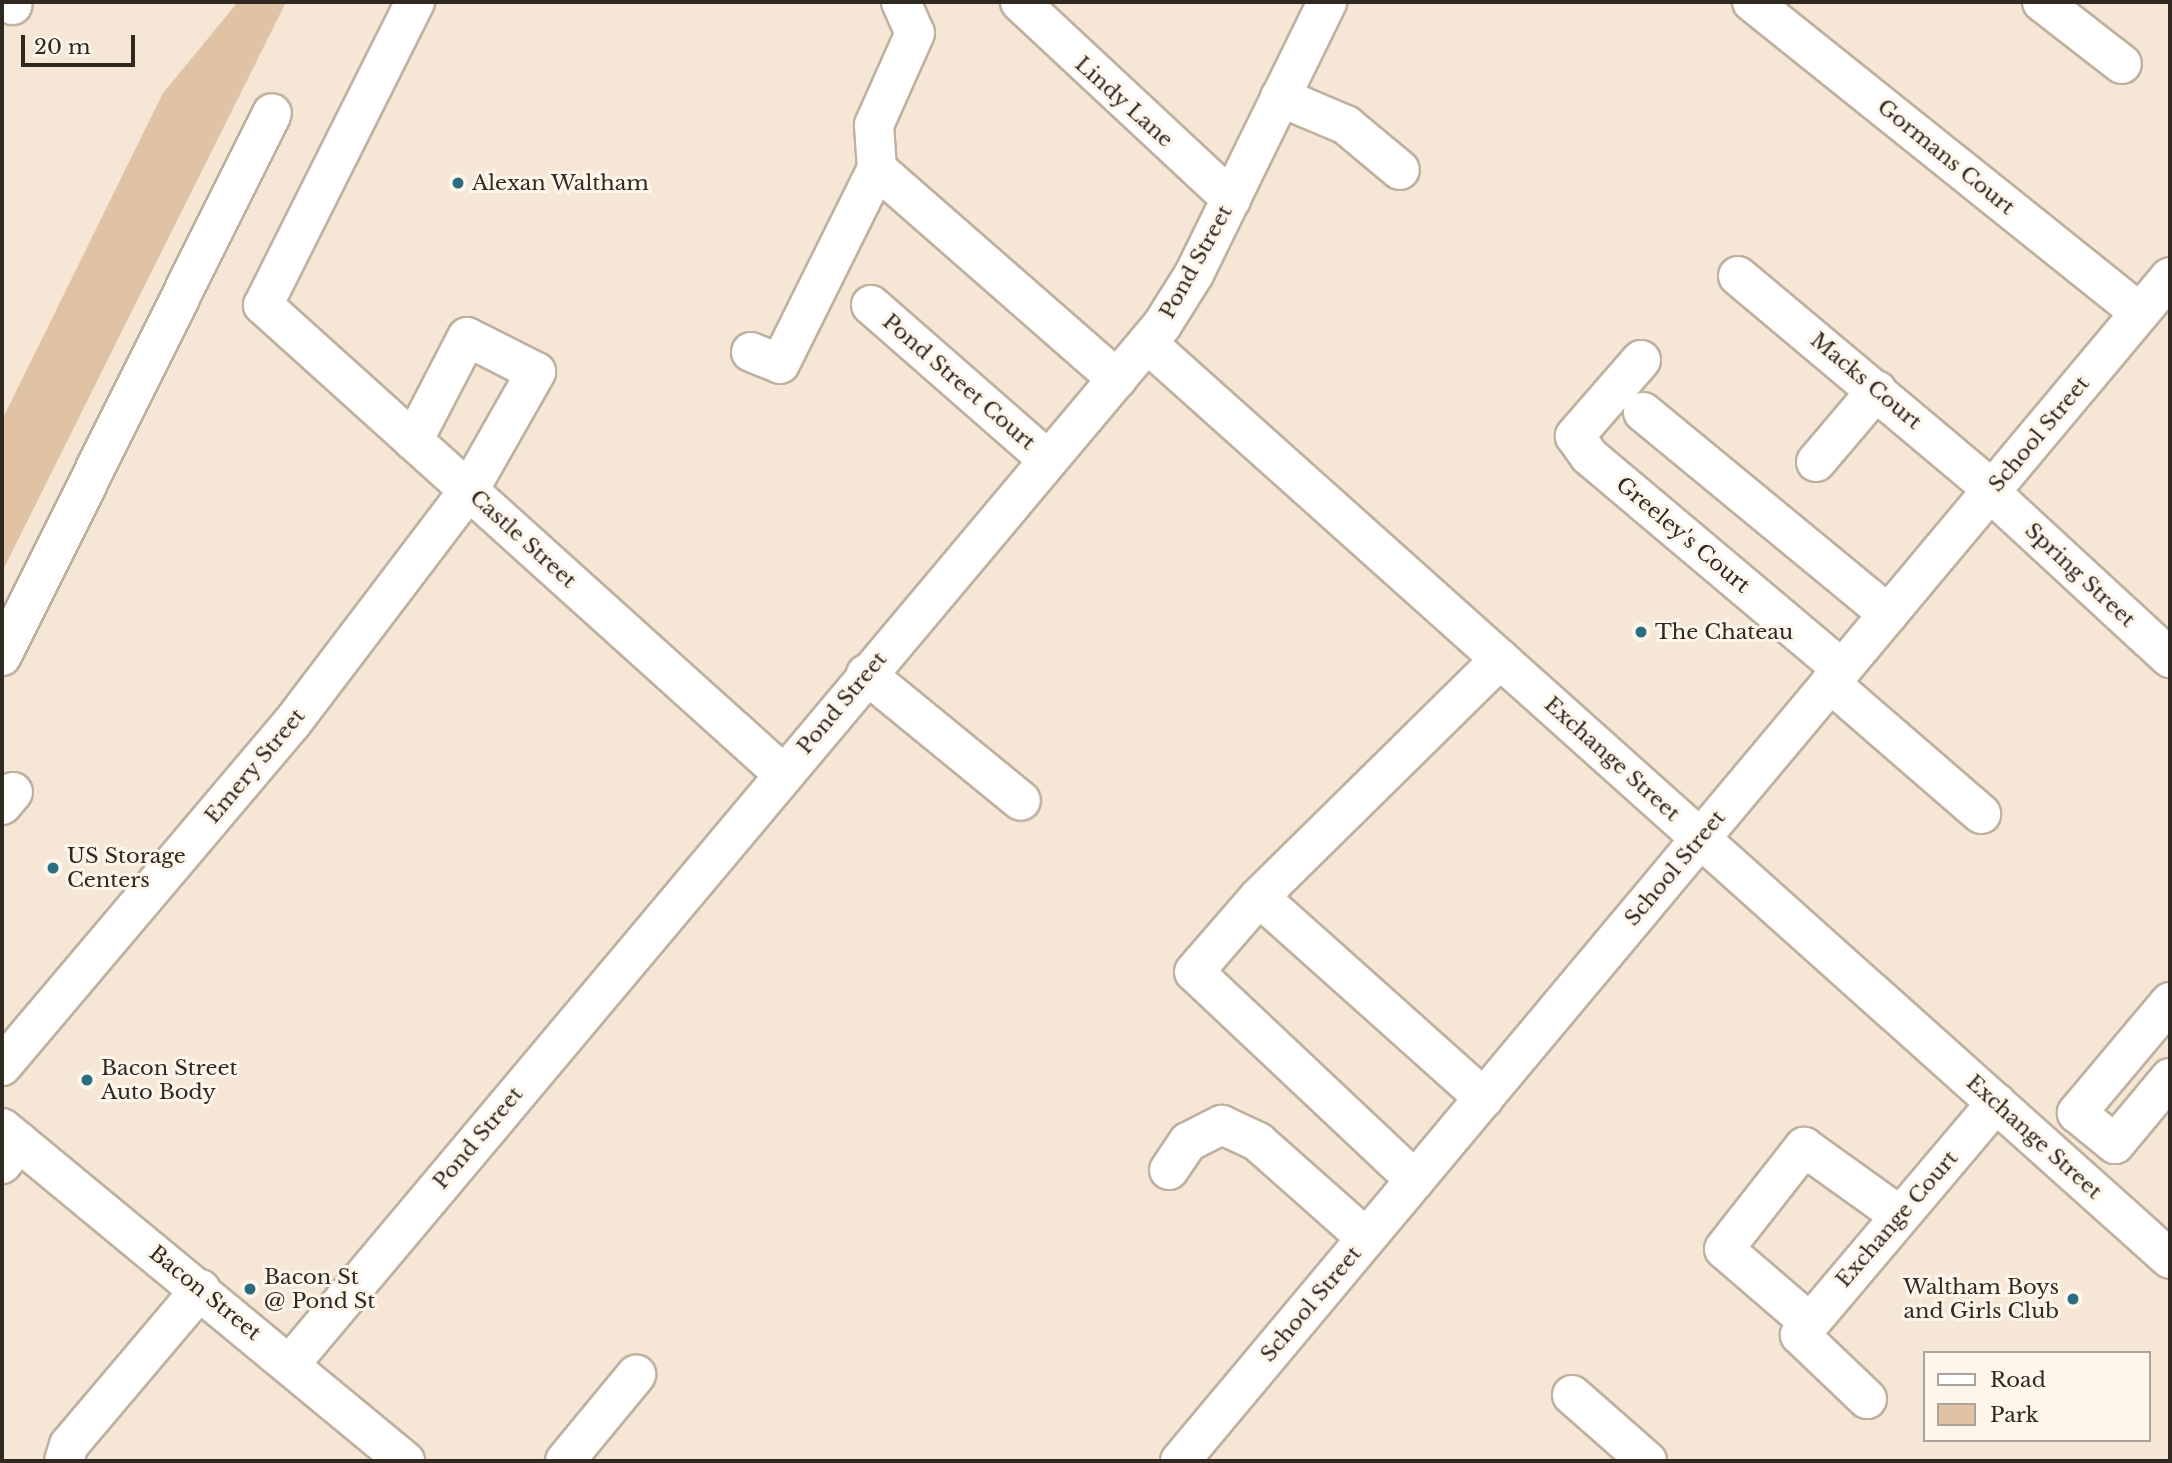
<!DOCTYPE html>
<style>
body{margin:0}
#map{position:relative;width:2172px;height:1463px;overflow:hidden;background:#f6e6d5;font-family:"Libre Baskerville",serif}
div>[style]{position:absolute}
.green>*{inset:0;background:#dfc3a4}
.roads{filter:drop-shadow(2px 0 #bfb09f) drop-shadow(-2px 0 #bfb09f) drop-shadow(0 2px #bfb09f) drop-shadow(0 -2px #bfb09f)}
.minor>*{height:38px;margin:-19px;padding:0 19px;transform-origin:19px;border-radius:19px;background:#fff}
.major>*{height:38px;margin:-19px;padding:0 19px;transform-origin:19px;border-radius:19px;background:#fff}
.dots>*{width:19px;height:19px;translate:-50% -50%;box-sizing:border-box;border:4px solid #fef5eb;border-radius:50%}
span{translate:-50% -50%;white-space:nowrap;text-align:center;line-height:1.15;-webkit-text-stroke:6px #fef5eb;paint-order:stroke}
.street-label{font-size:21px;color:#2f2922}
.poi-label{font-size:21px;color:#2f2922}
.left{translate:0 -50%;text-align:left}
.right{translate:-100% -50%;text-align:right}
.frame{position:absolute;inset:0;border:4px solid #2f2922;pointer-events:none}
.legend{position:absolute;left:1923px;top:1351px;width:228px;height:91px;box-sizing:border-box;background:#fef5eb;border:2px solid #aba39b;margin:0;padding:9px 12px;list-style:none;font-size:21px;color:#2f2922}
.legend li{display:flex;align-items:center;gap:14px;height:35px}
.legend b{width:35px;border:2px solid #aba39b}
.scale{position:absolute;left:21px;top:35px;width:114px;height:32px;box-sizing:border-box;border:4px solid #2f2922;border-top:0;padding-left:9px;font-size:21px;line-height:24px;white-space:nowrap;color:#2f2922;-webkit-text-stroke:5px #fef5eb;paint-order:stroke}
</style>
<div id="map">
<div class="green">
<i style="clip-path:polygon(238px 2px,286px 2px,2px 572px,2px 420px,163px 93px)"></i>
</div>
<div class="roads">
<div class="minor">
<i style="left:5px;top:2px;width:8px;rotate:23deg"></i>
<i style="left:415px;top:2px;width:339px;rotate:116.6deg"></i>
<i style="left:263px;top:305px;width:699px;rotate:42.04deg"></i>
<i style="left:901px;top:2px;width:34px;rotate:66deg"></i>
<i style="left:915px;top:33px;width:101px;rotate:114deg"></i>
<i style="left:874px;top:125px;width:44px;rotate:86.1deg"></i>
<i style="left:877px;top:169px;width:319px;rotate:41.2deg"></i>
<i style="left:1020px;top:2px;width:289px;rotate:43deg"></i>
<i style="left:1752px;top:2px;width:497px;rotate:38.7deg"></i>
<i style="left:2042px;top:2px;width:101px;rotate:37.8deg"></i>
<i style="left:1280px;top:97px;width:72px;rotate:23deg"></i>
<i style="left:1346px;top:125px;width:70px;rotate:39.8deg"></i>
<i style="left:1738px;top:276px;width:331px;rotate:40deg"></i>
<i style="left:871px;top:305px;width:235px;rotate:41.2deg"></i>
<i style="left:1147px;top:343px;width:1373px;rotate:41.84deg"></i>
<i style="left:751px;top:352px;width:31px;rotate:22deg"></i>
<i style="left:780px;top:364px;width:218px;rotate:-63.6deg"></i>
<i style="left:1641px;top:360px;width:101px;rotate:131deg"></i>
<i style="left:1575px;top:436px;width:24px;rotate:55deg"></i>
<i style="left:1589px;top:456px;width:331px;rotate:40.1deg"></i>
<i style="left:1643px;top:412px;width:318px;rotate:39.5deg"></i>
<i style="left:1816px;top:462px;width:94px;rotate:-49.7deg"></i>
<i style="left:1990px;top:492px;width:245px;rotate:42.7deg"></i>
<i style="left:2px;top:656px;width:606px;rotate:-63.56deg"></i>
<i style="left:866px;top:674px;width:200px;rotate:39.3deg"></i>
<i style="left:1830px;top:683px;width:200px;rotate:40.9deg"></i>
<i style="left:2px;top:805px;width:17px;rotate:-50deg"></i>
<i style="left:1259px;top:897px;width:302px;rotate:41.8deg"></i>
<i style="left:2170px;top:1002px;width:145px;rotate:130deg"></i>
<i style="left:2077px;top:1113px;width:49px;rotate:39.2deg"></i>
<i style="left:2115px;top:1144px;width:86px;rotate:-50.2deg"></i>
<i style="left:2px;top:1066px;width:449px;rotate:-49.8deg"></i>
<i style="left:292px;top:723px;width:293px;rotate:-52.8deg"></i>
<i style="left:469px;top:490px;width:136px;rotate:-60.4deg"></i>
<i style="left:536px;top:372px;width:77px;rotate:-153.1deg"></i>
<i style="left:467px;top:337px;width:117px;rotate:117.4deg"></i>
<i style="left:2px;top:1164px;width:28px;rotate:-52deg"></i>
<i style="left:1169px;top:1170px;width:34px;rotate:-56deg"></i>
<i style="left:1188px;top:1142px;width:38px;rotate:-27deg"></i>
<i style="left:1222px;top:1125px;width:40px;rotate:25deg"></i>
<i style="left:1258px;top:1142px;width:144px;rotate:41.6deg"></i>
<i style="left:1415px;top:1180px;width:303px;rotate:-136.7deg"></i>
<i style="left:1194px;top:972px;width:99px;rotate:-49.1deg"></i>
<i style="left:1259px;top:897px;width:339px;rotate:-44.6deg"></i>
<i style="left:1810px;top:1323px;width:113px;rotate:-139.3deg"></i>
<i style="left:1724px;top:1249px;width:130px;rotate:-51.9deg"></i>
<i style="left:1804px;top:1147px;width:117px;rotate:35.6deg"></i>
<i style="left:291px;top:1363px;width:1355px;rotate:-50deg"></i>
<i style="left:1162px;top:325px;width:60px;rotate:-57.9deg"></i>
<i style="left:1194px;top:274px;width:303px;rotate:-63.9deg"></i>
<i style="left:1572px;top:1395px;width:100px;rotate:41.3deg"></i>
<i style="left:1867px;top:1399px;width:93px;rotate:-136.3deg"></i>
<i style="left:1800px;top:1335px;width:304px;rotate:-49.8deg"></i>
<i style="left:64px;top:1461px;width:17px;rotate:-73deg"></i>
<i style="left:69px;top:1445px;width:204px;rotate:-49.8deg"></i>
<i style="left:565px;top:1461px;width:112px;rotate:-50.5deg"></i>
<i style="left:1180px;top:1461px;width:1543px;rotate:-50.1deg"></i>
</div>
<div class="major">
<i style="left:2px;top:1128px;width:523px;rotate:39.57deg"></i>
</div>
</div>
<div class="dots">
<i style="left:458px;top:183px;background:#2c6e81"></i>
<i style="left:1641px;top:632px;background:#2c6e81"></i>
<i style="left:53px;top:868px;background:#2c6e81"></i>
<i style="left:87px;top:1080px;background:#2c6e81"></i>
<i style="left:250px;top:1289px;background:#2c6e81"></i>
<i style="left:2073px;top:1299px;background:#2c6e81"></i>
</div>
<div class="street-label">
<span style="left:1124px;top:102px;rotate:42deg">Lindy Lane</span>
<span style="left:1946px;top:157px;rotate:39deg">Gormans Court</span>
<span style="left:1196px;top:262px;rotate:-61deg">Pond Street</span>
<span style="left:1866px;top:381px;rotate:40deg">Macks Court</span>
<span style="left:959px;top:382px;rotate:41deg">Pond Street Court</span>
<span style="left:2039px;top:434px;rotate:-50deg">School Street</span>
<span style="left:1683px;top:535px;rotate:40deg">Greeley's Court</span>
<span style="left:523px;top:539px;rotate:42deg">Castle Street</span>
<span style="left:2080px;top:575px;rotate:43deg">Spring Street</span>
<span style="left:842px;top:703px;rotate:-50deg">Pond Street</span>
<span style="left:1612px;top:759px;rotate:42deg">Exchange Street</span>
<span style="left:255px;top:766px;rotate:-50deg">Emery Street</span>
<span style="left:1675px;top:868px;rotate:-50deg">School Street</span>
<span style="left:2034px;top:1137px;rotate:42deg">Exchange Street</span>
<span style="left:478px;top:1138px;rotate:-50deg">Pond Street</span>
<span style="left:1897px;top:1219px;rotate:-49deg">Exchange Court</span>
<span style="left:205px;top:1293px;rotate:39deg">Bacon Street</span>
<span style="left:1311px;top:1304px;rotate:-50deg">School Street</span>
</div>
<div class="poi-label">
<span class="left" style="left:472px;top:183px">Alexan Waltham</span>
<span class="left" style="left:1655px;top:632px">The Chateau</span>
<span class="left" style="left:67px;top:868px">US Storage<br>Centers</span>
<span class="left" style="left:101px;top:1080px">Bacon Street<br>Auto Body</span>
<span class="left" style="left:264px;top:1289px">Bacon St<br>@ Pond St</span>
<span class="right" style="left:2059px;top:1299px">Waltham Boys<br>and Girls Club</span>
</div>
<div class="frame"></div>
<ul class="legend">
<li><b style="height:9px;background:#fff"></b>Road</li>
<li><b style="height:19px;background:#dfc3a4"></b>Park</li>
</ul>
<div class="scale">20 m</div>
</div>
